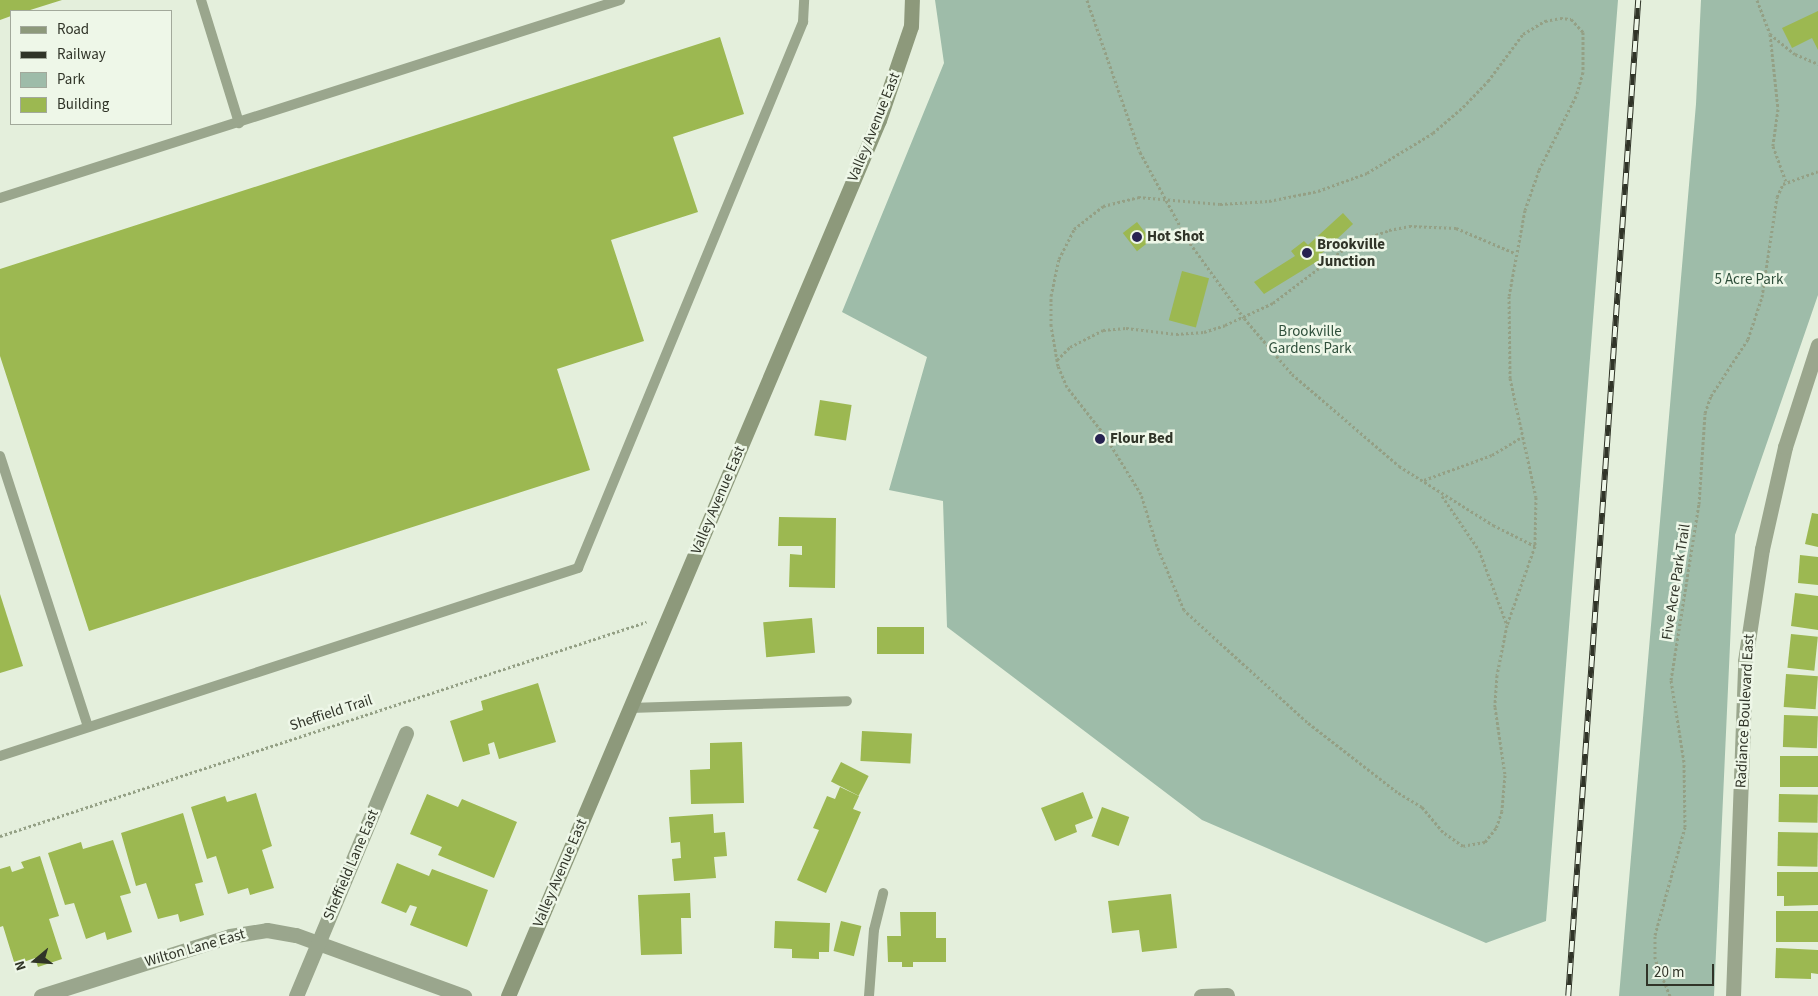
<!DOCTYPE html>
<style>
body{margin:0}
#map{position:relative;width:1818px;height:996px;overflow:hidden;background:#e4efdc;font-family:"Source Sans 3",sans-serif}
div>[style]{position:absolute}
.green>*{inset:0;background:#9ebca9}
.building>*{inset:0;background:#9cb851;transform-origin:0 0}
.path>*{height:3px;margin-top:-1.5px;transform-origin:0;background:repeating-linear-gradient(90deg,#94a085 0 2.5px,transparent 0 5px)}
.lane>*{height:10px;margin:-5px;padding:0 5px;transform-origin:5px;border-radius:5px;background:#9aa68d}
.street>*{height:15px;margin:-7.5px;padding:0 7.5px;transform-origin:7.5px;border-radius:7.5px;background:#9aa68d}
.secondary>*{height:15px;margin:-7.5px;padding:0 7.5px;transform-origin:7.5px;border-radius:7.5px;background:#8d997b}
.rail>*{height:5.5px;margin-top:-2.75px;transform-origin:0;background:repeating-linear-gradient(90deg,#eef7e8 0 11px,#303428 0 22px);box-sizing:border-box;border-block:1px solid #303428}
.dots>*{width:14px;height:14px;translate:-50% -50%;box-sizing:border-box;border:2px solid #eef7e8;border-radius:50%}
span{translate:-50% -50%;white-space:nowrap;text-align:center;line-height:1.15;-webkit-text-stroke:5px #eef7e8;paint-order:stroke}
.street-label{font-size:15px;color:#303428}
.poi-label{font-size:15px;color:#303428;font-weight:700}
.left{translate:0 -50%;text-align:left}
.park-label{font-size:15px;color:#2f4f3b}
.legend{position:absolute;left:10px;top:10px;width:162px;height:115px;box-sizing:border-box;background:#eef7e8;border:1px solid #a2a99b;margin:0;padding:6px 9px;list-style:none;font-size:15px;color:#303428}
.legend li{display:flex;align-items:center;gap:10px;height:25px}
.legend b{width:25px;border:1px solid #a2a99b}
.north{position:absolute;left:10px;top:936px;width:50px;height:50px;-webkit-text-stroke:4px #eef7e8;paint-order:stroke;rotate:252deg;font-size:14px;font-weight:700;line-height:20px;text-align:center;color:#303428}
.north::after{content:'';display:block;margin:auto;width:18px;height:22px;background:#303428;clip-path:polygon(50% 0,100% 100%,50% 72%,0 100%)}
.scale{position:absolute;left:1646px;top:964px;width:68px;height:22px;box-sizing:border-box;border:2px solid #303428;border-top:0;padding-left:6px;font-size:15px;line-height:18px;white-space:nowrap;color:#303428;-webkit-text-stroke:4px #eef7e8;paint-order:stroke}
</style>
<div id="map">
<div class="green">
<i style="clip-path:polygon(935px 0,1618px 0,1546px 921px,1486px 943px,1202px 820px,947px 627px,943px 501px,889px 490px,927px 357px,842px 312px,944px 63px)"></i>
<i style="clip-path:polygon(1701px 0,1818px 0,1818px 295px,1735px 535px,1714px 996px,1619px 996px,1696px 104px)"></i>
</div>
<div class="building">
<i style="clip-path:polygon(0 0,62px 0,27px 11px,11px 11px,11px 16px,0 20px)"></i>
<i style="clip-path:polygon(1818px 11px,1818px 50px,1812px 38px,1792px 48px,1782px 28px)"></i>
<i style="clip-path:polygon(720px 37px,744px 114px,673px 137px,698px 212px,611px 240px,644px 341px,557px 369px,590px 470px,89px 631px,0 356px,0 269px)"></i>
<i style="clip-path:polygon(1343px 213px,1353px 224px,1319px 256px,1321px 259px,1264px 294px,1254px 282px,1295px 256px,1291px 251px,1304px 241px,1308px 245px)"></i>
<i style="left:1137px;top:222px;width:23px;height:18px;rotate:52deg"></i>
<i style="left:1182px;top:271px;width:28px;height:51px;rotate:15deg"></i>
<i style="left:820px;top:400px;width:32px;height:36px;rotate:9deg"></i>
<i style="clip-path:polygon(1812px 513px,1818px 514px,1818px 547px,1805px 544px)"></i>
<i style="clip-path:polygon(779px 517px,836px 518px,835px 588px,789px 587px,790px 554px,802px 555px,802px 546px,778px 546px)"></i>
<i style="clip-path:polygon(1800px 555px,1818px 557px,1818px 585px,1798px 583px)"></i>
<i style="clip-path:polygon(1795px 593px,1818px 596px,1818px 630px,1791px 626px)"></i>
<i style="clip-path:polygon(0 594px,23px 666px,0 673px)"></i>
<i style="left:812px;top:618px;width:35px;height:49px;rotate:85deg"></i>
<i style="left:877px;top:627px;width:47px;height:27px"></i>
<i style="left:1791px;top:634px;width:27px;height:34px;rotate:6deg"></i>
<i style="left:1786px;top:674px;width:32px;height:33px;rotate:4deg"></i>
<i style="clip-path:polygon(538px 683px,556px 742px,499px 759px,494px 742px,488px 744px,490px 754px,463px 762px,450px 721px,483px 710px,481px 701px)"></i>
<i style="left:1784px;top:715px;width:34px;height:32px;rotate:2deg"></i>
<i style="left:862px;top:731px;width:50px;height:30px;rotate:3deg"></i>
<i style="clip-path:polygon(742px 742px,744px 803px,691px 804px,690px 770px,710px 769px,710px 743px)"></i>
<i style="left:1780px;top:756px;width:38px;height:31px"></i>
<i style="left:841px;top:762px;width:31px;height:22px;rotate:27deg"></i>
<i style="clip-path:polygon(840px 787px,859px 796px,853px 809px,861px 812px,826px 893px,797px 880px,819px 830px,813px 828px,827px 796px,835px 799px)"></i>
<i style="clip-path:polygon(1083px 792px,1093px 818px,1075px 825px,1077px 832px,1055px 841px,1041px 808px)"></i>
<i style="clip-path:polygon(256px 793px,272px 846px,262px 850px,274px 888px,250px 895px,248px 888px,228px 894px,216px 856px,207px 859px,191px 807px,225px 796px,227px 802px)"></i>
<i style="clip-path:polygon(427px 794px,458px 807px,462px 799px,517px 822px,494px 878px,438px 855px,442px 847px,410px 834px)"></i>
<i style="left:1779px;top:794px;width:39px;height:28px;rotate:1deg"></i>
<i style="left:1102px;top:807px;width:29px;height:31px;rotate:20deg"></i>
<i style="clip-path:polygon(183px 813px,203px 882px,195px 884px,204px 915px,180px 922px,178px 914px,158px 919px,146px 883px,136px 886px,121px 833px)"></i>
<i style="clip-path:polygon(713px 814px,714px 833px,725px 832px,727px 856px,714px 857px,716px 878px,674px 881px,672px 859px,681px 858px,680px 842px,671px 843px,669px 817px)"></i>
<i style="left:1778px;top:832px;width:40px;height:34px;rotate:1deg"></i>
<i style="clip-path:polygon(113px 840px,131px 893px,120px 896px,132px 932px,107px 940px,105px 932px,86px 939px,74px 903px,65px 905px,48px 853px,81px 842px,83px 849px)"></i>
<i style="clip-path:polygon(40px 856px,59px 916px,49px 919px,62px 959px,38px 967px,35px 958px,15px 965px,3px 926px,0 927px,0 869px,10px 866px,12px 872px,24px 868px,21px 862px)"></i>
<i style="clip-path:polygon(397px 863px,429px 876px,432px 869px,488px 890px,467px 947px,410px 925px,417px 907px,410px 905px,406px 913px,381px 903px)"></i>
<i style="clip-path:polygon(1777px 872px,1818px 872px,1818px 905px,1784px 906px,1784px 896px,1777px 896px)"></i>
<i style="clip-path:polygon(690px 893px,691px 918px,681px 918px,682px 954px,641px 955px,638px 895px)"></i>
<i style="clip-path:polygon(1171px 894px,1177px 948px,1142px 952px,1139px 930px,1112px 933px,1108px 901px)"></i>
<i style="left:1776px;top:911px;width:42px;height:31px"></i>
<i style="clip-path:polygon(900px 912px,936px 912px,936px 938px,946px 938px,946px 962px,913px 962px,913px 967px,902px 967px,902px 962px,888px 962px,887px 936px,901px 936px)"></i>
<i style="clip-path:polygon(775px 921px,830px 923px,829px 952px,819px 952px,819px 959px,792px 958px,792px 949px,774px 948px)"></i>
<i style="left:841px;top:921px;width:21px;height:31px;rotate:14deg"></i>
<i style="clip-path:polygon(1776px 948px,1818px 950px,1818px 974px,1811px 973px,1811px 979px,1775px 978px)"></i>
</div>
<div class="path">
<i style="left:1087px;top:0;width:161px;rotate:70.8deg"></i>
<i style="left:1140px;top:152px;width:99px;rotate:61.6deg"></i>
<i style="left:1187px;top:239px;width:97px;rotate:54.2deg"></i>
<i style="left:1244px;top:318px;width:74px;rotate:49.4deg"></i>
<i style="left:1292px;top:374px;width:141px;rotate:40.7deg"></i>
<i style="left:1399px;top:466px;width:111px;rotate:32.1deg"></i>
<i style="left:1493px;top:525px;width:47px;rotate:26.6deg"></i>
<i style="left:1757px;top:0;width:36px;rotate:69deg"></i>
<i style="left:1770px;top:34px;width:75px;rotate:83.9deg"></i>
<i style="left:1778px;top:109px;width:37px;rotate:98deg"></i>
<i style="left:1773px;top:146px;width:37px;rotate:70deg"></i>
<i style="left:1560px;top:18px;width:11px;rotate:5deg"></i>
<i style="left:1571px;top:19px;width:18px;rotate:47deg"></i>
<i style="left:1583px;top:32px;width:40px;rotate:90deg"></i>
<i style="left:1583px;top:72px;width:25px;rotate:106deg"></i>
<i style="left:1576px;top:96px;width:83px;rotate:116.6deg"></i>
<i style="left:1539px;top:170px;width:42px;rotate:109.3deg"></i>
<i style="left:1525px;top:210px;width:87px;rotate:100.5deg"></i>
<i style="left:1509px;top:296px;width:82px;rotate:89.3deg"></i>
<i style="left:1510px;top:378px;width:122px;rotate:77.7deg"></i>
<i style="left:1536px;top:497px;width:49px;rotate:91.2deg"></i>
<i style="left:1535px;top:546px;width:84px;rotate:109.5deg"></i>
<i style="left:1507px;top:625px;width:51px;rotate:101.3deg"></i>
<i style="left:1497px;top:675px;width:32px;rotate:94deg"></i>
<i style="left:1495px;top:707px;width:69px;rotate:81.6deg"></i>
<i style="left:1505px;top:775px;width:36px;rotate:95deg"></i>
<i style="left:1502px;top:811px;width:18px;rotate:109deg"></i>
<i style="left:1496px;top:828px;width:18px;rotate:128deg"></i>
<i style="left:1485px;top:842px;width:22px;rotate:170deg"></i>
<i style="left:1463px;top:846px;width:24px;rotate:-145deg"></i>
<i style="left:1443px;top:832px;width:33px;rotate:-130deg"></i>
<i style="left:1422px;top:807px;width:29px;rotate:-149deg"></i>
<i style="left:1397px;top:792px;width:114px;rotate:-142.1deg"></i>
<i style="left:1307px;top:722px;width:166px;rotate:-137.7deg"></i>
<i style="left:1184px;top:610px;width:69px;rotate:-112.9deg"></i>
<i style="left:1157px;top:546px;width:54px;rotate:-107.1deg"></i>
<i style="left:1141px;top:494px;width:70px;rotate:-121.7deg"></i>
<i style="left:1104px;top:434px;width:60px;rotate:-128.2deg"></i>
<i style="left:1067px;top:387px;width:23px;rotate:-113deg"></i>
<i style="left:1058px;top:366px;width:41px;rotate:-99.9deg"></i>
<i style="left:1051px;top:326px;width:30px;rotate:-90deg"></i>
<i style="left:1051px;top:296px;width:38px;rotate:-78deg"></i>
<i style="left:1059px;top:259px;width:34px;rotate:-63deg"></i>
<i style="left:1074px;top:229px;width:37px;rotate:-38deg"></i>
<i style="left:1103px;top:206px;width:36px;rotate:-14deg"></i>
<i style="left:1138px;top:197px;width:82px;rotate:4.9deg"></i>
<i style="left:1220px;top:204px;width:49px;rotate:-3.5deg"></i>
<i style="left:1269px;top:201px;width:50px;rotate:-11.5deg"></i>
<i style="left:1318px;top:191px;width:52px;rotate:-20.2deg"></i>
<i style="left:1367px;top:173px;width:77px;rotate:-31.2deg"></i>
<i style="left:1433px;top:133px;width:40px;rotate:-41deg"></i>
<i style="left:1463px;top:107px;width:36px;rotate:-46deg"></i>
<i style="left:1488px;top:81px;width:59px;rotate:-53.3deg"></i>
<i style="left:1523px;top:34px;width:26px;rotate:-31deg"></i>
<i style="left:1545px;top:21px;width:15px;rotate:-11deg"></i>
<i style="left:1770px;top:34px;width:32px;rotate:39deg"></i>
<i style="left:1795px;top:54px;width:25px;rotate:23deg"></i>
<i style="left:1057px;top:360px;width:18px;rotate:-45deg"></i>
<i style="left:1070px;top:347px;width:37px;rotate:-27deg"></i>
<i style="left:1103px;top:330px;width:23px;rotate:-5deg"></i>
<i style="left:1126px;top:328px;width:50px;rotate:6.8deg"></i>
<i style="left:1176px;top:334px;width:28px;rotate:-4deg"></i>
<i style="left:1204px;top:332px;width:22px;rotate:-18deg"></i>
<i style="left:1225px;top:325px;width:53px;rotate:-24.6deg"></i>
<i style="left:1273px;top:303px;width:99px;rotate:-37.2deg"></i>
<i style="left:1352px;top:243px;width:39px;rotate:-19deg"></i>
<i style="left:1389px;top:230px;width:20px;rotate:-11deg"></i>
<i style="left:1409px;top:226px;width:47px;rotate:2.4deg"></i>
<i style="left:1456px;top:228px;width:64px;rotate:23deg"></i>
<i style="left:1424px;top:480px;width:72px;rotate:-20.2deg"></i>
<i style="left:1492px;top:455px;width:33px;rotate:-31deg"></i>
<i style="left:1442px;top:496px;width:65px;rotate:55.6deg"></i>
<i style="left:1479px;top:550px;width:80px;rotate:69.5deg"></i>
<i style="left:0;top:836px;width:681px;rotate:-18.33deg"></i>
<i style="left:1670px;top:996px;width:40px;rotate:-112deg"></i>
<i style="left:1655px;top:959px;width:24px;rotate:-90deg"></i>
<i style="left:1655px;top:935px;width:112px;rotate:-74.5deg"></i>
<i style="left:1685px;top:827px;width:65px;rotate:-90.9deg"></i>
<i style="left:1684px;top:762px;width:83px;rotate:-99deg"></i>
<i style="left:1671px;top:680px;width:178px;rotate:-81deg"></i>
<i style="left:1699px;top:504px;width:91px;rotate:-86.2deg"></i>
<i style="left:1705px;top:413px;width:18px;rotate:-71deg"></i>
<i style="left:1711px;top:396px;width:68px;rotate:-57deg"></i>
<i style="left:1748px;top:339px;width:44px;rotate:-71.6deg"></i>
<i style="left:1762px;top:297px;width:101px;rotate:-81.5deg"></i>
<i style="left:1777px;top:197px;width:14px;rotate:-65deg"></i>
<i style="left:1783px;top:184px;width:37px;rotate:-20deg"></i>
</div>
<div class="lane">
<i style="left:201px;top:0;width:129px;rotate:72.8deg"></i>
<i style="left:0;top:198px;width:651px;rotate:-17.71deg"></i>
<i style="left:0;top:456px;width:285px;rotate:72deg"></i>
<i style="left:630px;top:708px;width:217px;rotate:-1.8deg"></i>
<i style="left:0;top:756px;width:608px;rotate:-18.02deg"></i>
<i style="left:578px;top:568px;width:591px;rotate:-67.6deg"></i>
<i style="left:803px;top:22px;width:22px;rotate:-87deg"></i>
<i style="left:869px;top:996px;width:66px;rotate:-85.7deg"></i>
<i style="left:874px;top:930px;width:38px;rotate:-76deg"></i>
</div>
<div class="street">
<i style="left:41px;top:996px;width:198px;rotate:-17.6deg"></i>
<i style="left:230px;top:936px;width:37px;rotate:-9deg"></i>
<i style="left:267px;top:930px;width:29px;rotate:10deg"></i>
<i style="left:296px;top:935px;width:179px;rotate:20deg"></i>
<i style="left:296px;top:996px;width:285px;rotate:-67.3deg"></i>
<i style="left:1201px;top:996px;width:26px;rotate:-2deg"></i>
<i style="left:1733px;top:996px;width:335px;rotate:-87.9deg"></i>
<i style="left:1745px;top:661px;width:113px;rotate:-81.4deg"></i>
<i style="left:1762px;top:549px;width:105px;rotate:-77.3deg"></i>
<i style="left:1785px;top:447px;width:107px;rotate:-72.1deg"></i>
</div>
<div class="secondary">
<i style="left:508px;top:996px;width:951px;rotate:-67.05deg"></i>
<i style="left:879px;top:120px;width:99px;rotate:-71.2deg"></i>
<i style="left:911px;top:26px;width:26px;rotate:-88deg"></i>
</div>
<div class="rail">
<i style="left:1568px;top:996px;width:998px;rotate:-85.98deg"></i>
</div>
<div class="dots">
<i style="left:1137px;top:237px;background:#272251"></i>
<i style="left:1307px;top:253px;background:#272251"></i>
<i style="left:1100px;top:439px;background:#272251"></i>
</div>
<div class="street-label">
<span style="left:874px;top:127px;rotate:-68deg">Valley Avenue East</span>
<span style="left:718px;top:500px;rotate:-67deg">Valley Avenue East</span>
<span style="left:1676px;top:582px;rotate:-81deg">Five Acre Park Trail</span>
<span style="left:1745px;top:711px;rotate:-87deg">Radiance Boulevard East</span>
<span style="left:331px;top:713px;rotate:-18deg">Sheffield Trail</span>
<span style="left:351px;top:865px;rotate:-67deg">Sheffield Lane East</span>
<span style="left:560px;top:873px;rotate:-67deg">Valley Avenue East</span>
<span style="left:195px;top:948px;rotate:-16deg">Wilton Lane East</span>
</div>
<div class="poi-label">
<span class="left" style="left:1147px;top:237px">Hot Shot</span>
<span class="left" style="left:1317px;top:253px">Brookville<br>Junction</span>
<span class="left" style="left:1110px;top:439px">Flour Bed</span>
</div>
<div class="park-label">
<span style="left:1749px;top:280px">5 Acre Park</span>
<span style="left:1310px;top:340px">Brookville<br>Gardens Park</span>
</div>
<ul class="legend">
<li><b style="height:6px;background:#8d997b"></b>Road</li>
<li><b style="height:6px;background:#303428"></b>Railway</li>
<li><b style="height:14px;background:#9ebca9"></b>Park</li>
<li><b style="height:14px;background:#9cb851"></b>Building</li>
</ul>
<div class="north">N</div>
<div class="scale">20 m</div>
</div>
